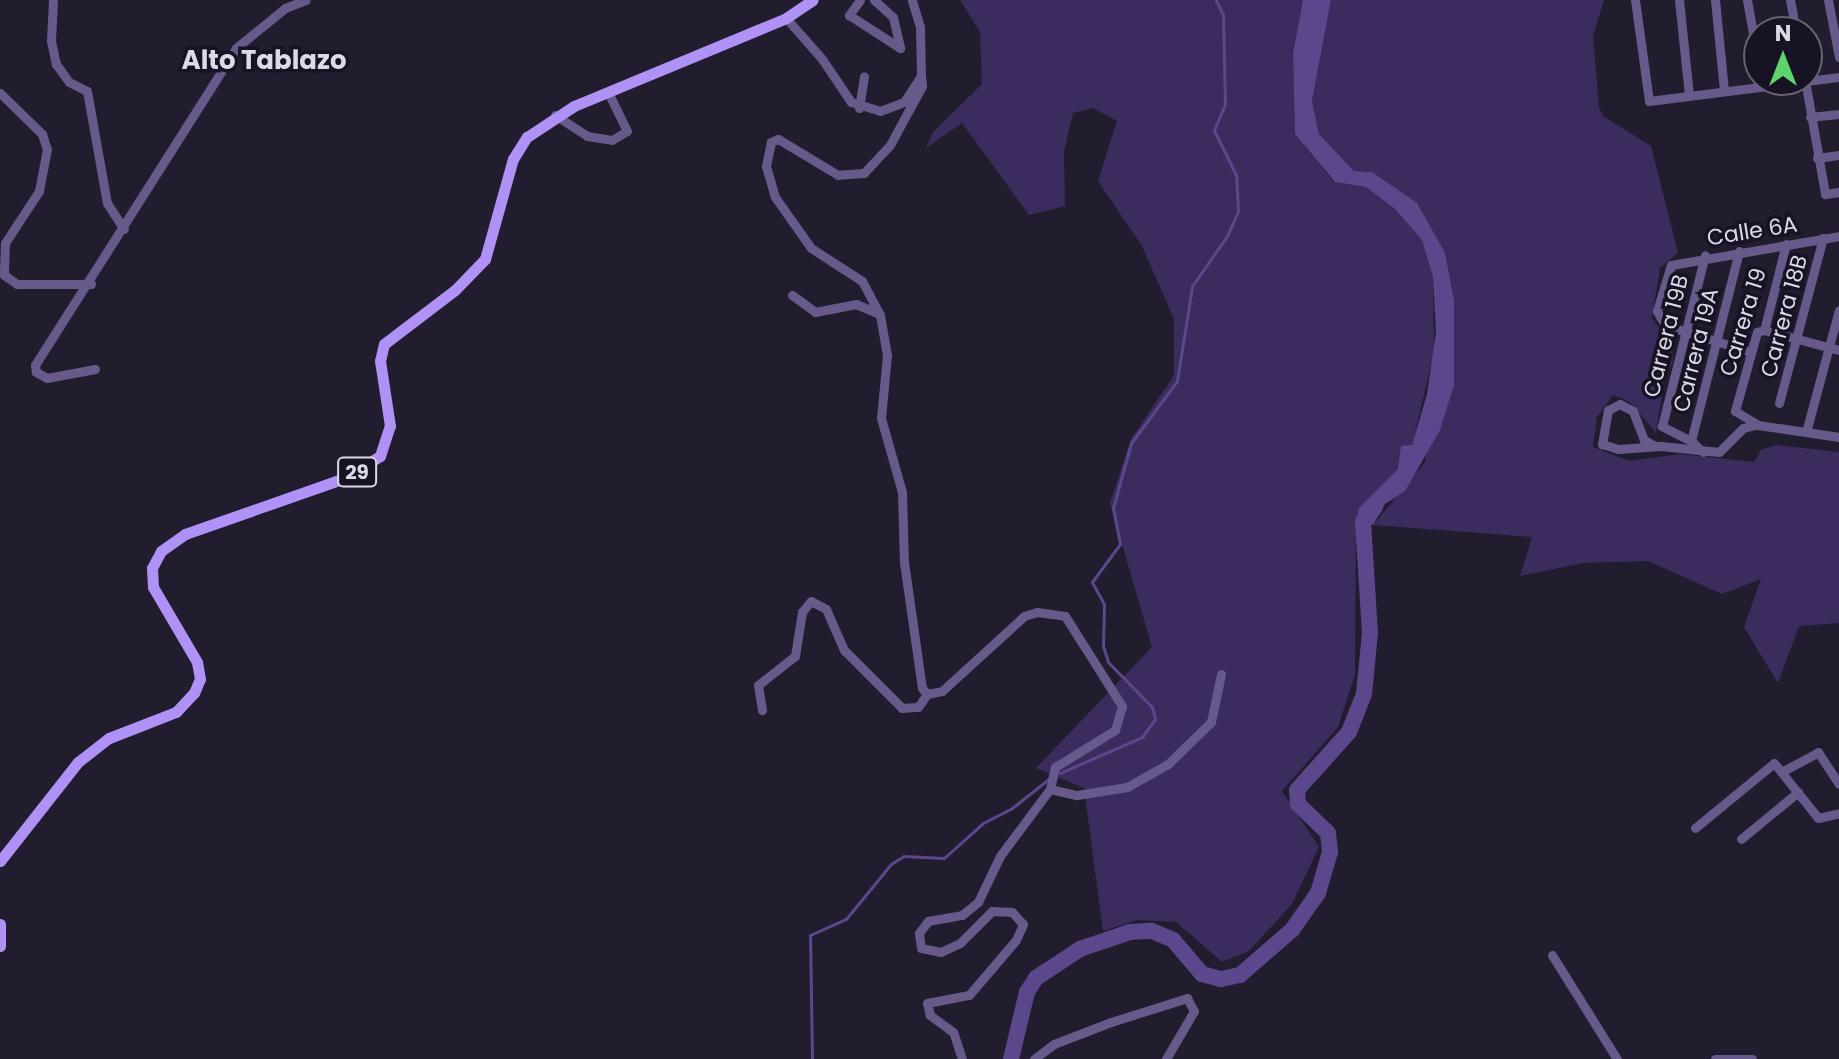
<!DOCTYPE html>
<style>
body{margin:0}
#map{position:relative;width:1839px;height:1059px;overflow:hidden;background:#211c2e;font-family:Poppins,sans-serif}
div>[style]{position:absolute}
.green>*{inset:0;background:#3c2c5e}
.water>*{inset:0;background:#5d478c}
.stream>*{height:3px;margin:-1.5px;padding:0 1.5px;transform-origin:1.5px;border-radius:1.5px;background:#5d478c}
.river>*{height:16px;margin:-8px;padding:0 8px;transform-origin:8px;border-radius:8px;background:#5d478c}
.minor>*{height:9px;margin:-4.5px;padding:0 4.5px;transform-origin:4.5px;border-radius:4.5px;background:#675a8a}
.major>*{height:11px;margin:-5.5px;padding:0 5.5px;transform-origin:5.5px;border-radius:5.5px;background:#b092f6}
span{translate:-50% -50%;white-space:nowrap;text-align:center;line-height:1.15;-webkit-text-stroke:7px #181324;paint-order:stroke}
.shield-label span{padding:2px 6px;background:#181324;border:2px solid;border-radius:6px;-webkit-text-stroke-width:0}
.shield-label{font-size:20px;color:#dddae7;font-weight:700}
.street-label{font-size:22px;color:#dddae7}
.quarter-label{font-size:26px;color:#dddae7;font-weight:700}
.north{position:absolute;left:1743px;top:16px;width:80px;height:80px;box-sizing:border-box;background:#181324;border:2px solid #676372;border-radius:50%;rotate:0deg;font-size:22px;font-weight:700;line-height:32px;text-align:center;color:#dddae7}
.north::after{content:'';display:block;margin:auto;width:28px;height:36px;background:#5dd56d;clip-path:polygon(50% 0,100% 100%,50% 72%,0 100%)}
</style>
<div id="map">
<div class="green">
<i style="clip-path:polygon(960px 0,1303px 0,1293px 53px,1295px 134px,1334px 182px,1366px 187px,1395px 209px,1422px 240px,1433px 277px,1434px 352px,1412px 446px,1398px 469px,1359px 508px,1356px 519px,1355px 674px,1338px 727px,1282px 791px,1319px 847px,1292px 904px,1249px 951px,1222px 962px,1176px 922px,1137px 920px,1103px 931px,1084px 788px,1036px 768px,1152px 647px,1110px 503px,1131px 439px,1174px 375px,1174px 319px,1142px 246px,1098px 181px,1117px 121px,1093px 108px,1073px 113px,1064px 152px,1065px 206px,1029px 215px,962px 123px,926px 148px,933px 132px,982px 84px,980px 32px)"></i>
<i style="clip-path:polygon(1331px 0,1604px 0,1593px 36px,1599px 107px,1603px 116px,1651px 146px,1678px 253px,1660px 268px,1652px 318px,1672px 346px,1673px 361px,1664px 381px,1656px 433px,1630px 402px,1613px 395px,1597px 417px,1593px 447px,1629px 461px,1680px 454px,1754px 462px,1761px 450px,1776px 445px,1839px 452px,1839px 623px,1799px 626px,1778px 683px,1744px 627px,1761px 579px,1722px 594px,1648px 561px,1583px 563px,1520px 576px,1532px 537px,1373px 525px,1425px 462px,1445px 253px,1372px 172px,1354px 171px,1319px 134px,1312px 101px)"></i>
</div>
<div class="water">
<i style="clip-path:polygon(1303px 0,1331px 0,1312px 101px,1319px 134px,1354px 171px,1372px 172px,1417px 203px,1445px 253px,1454px 301px,1454px 385px,1440px 430px,1405px 491px,1385px 504px,1373px 525px,1356px 519px,1359px 508px,1398px 469px,1401px 446px,1412px 445px,1427px 394px,1436px 332px,1433px 277px,1422px 240px,1395px 209px,1366px 187px,1335px 182px,1295px 134px,1293px 53px)"></i>
</div>
<div class="stream">
<i style="left:1060px;top:773px;width:90px;rotate:-23.7deg"></i>
<i style="left:1142px;top:737px;width:22px;rotate:-54deg"></i>
<i style="left:1155px;top:719px;width:12px;rotate:-104deg"></i>
<i style="left:1152px;top:707px;width:63px;rotate:-134.4deg"></i>
<i style="left:1108px;top:662px;width:17px;rotate:-107deg"></i>
<i style="left:1103px;top:646px;width:42px;rotate:-88.6deg"></i>
<i style="left:1104px;top:604px;width:25px;rotate:-119deg"></i>
<i style="left:1092px;top:582px;width:47px;rotate:-53.6deg"></i>
<i style="left:1120px;top:544px;width:37px;rotate:-101deg"></i>
<i style="left:1113px;top:508px;width:67px;rotate:-74.5deg"></i>
<i style="left:1131px;top:443px;width:77px;rotate:-53.4deg"></i>
<i style="left:1177px;top:381px;width:96px;rotate:-81deg"></i>
<i style="left:1192px;top:286px;width:61px;rotate:-55deg"></i>
<i style="left:1227px;top:236px;width:27px;rotate:-66deg"></i>
<i style="left:1238px;top:211px;width:36px;rotate:-93deg"></i>
<i style="left:1236px;top:175px;width:50px;rotate:-116.1deg"></i>
<i style="left:1214px;top:130px;width:28px;rotate:-67deg"></i>
<i style="left:1225px;top:104px;width:89px;rotate:-91.3deg"></i>
<i style="left:1223px;top:15px;width:17px;rotate:-115deg"></i>
<i style="left:812px;top:1059px;width:124px;rotate:-90.9deg"></i>
<i style="left:810px;top:935px;width:39px;rotate:-24deg"></i>
<i style="left:846px;top:919px;width:71px;rotate:-50.7deg"></i>
<i style="left:891px;top:864px;width:15px;rotate:-32deg"></i>
<i style="left:904px;top:856px;width:40px;rotate:2.9deg"></i>
<i style="left:944px;top:858px;width:52px;rotate:-41.9deg"></i>
<i style="left:983px;top:823px;width:33px;rotate:-27deg"></i>
<i style="left:1012px;top:808px;width:48px;rotate:-38.3deg"></i>
</div>
<div class="river">
<i style="left:1011px;top:1059px;width:69px;rotate:-76.6deg"></i>
<i style="left:1027px;top:992px;width:17px;rotate:-57deg"></i>
<i style="left:1036px;top:978px;width:53px;rotate:-33.4deg"></i>
<i style="left:1080px;top:949px;width:53px;rotate:-18.8deg"></i>
<i style="left:1130px;top:932px;width:22px;rotate:-3deg"></i>
<i style="left:1152px;top:931px;width:23px;rotate:23deg"></i>
<i style="left:1173px;top:940px;width:45px;rotate:49.5deg"></i>
<i style="left:1202px;top:974px;width:20px;rotate:15deg"></i>
<i style="left:1221px;top:979px;width:19px;rotate:-12deg"></i>
<i style="left:1240px;top:975px;width:69px;rotate:-40.9deg"></i>
<i style="left:1292px;top:930px;width:45px;rotate:-54.9deg"></i>
<i style="left:1318px;top:893px;width:43px;rotate:-73.7deg"></i>
<i style="left:1330px;top:852px;width:19px;rotate:-96deg"></i>
<i style="left:1328px;top:833px;width:42px;rotate:-136deg"></i>
<i style="left:1298px;top:804px;width:14px;rotate:-94deg"></i>
<i style="left:1297px;top:790px;width:78px;rotate:-48.1deg"></i>
<i style="left:1349px;top:732px;width:41px;rotate:-68.5deg"></i>
<i style="left:1364px;top:694px;width:61px;rotate:-84.4deg"></i>
<i style="left:1370px;top:633px;width:111px;rotate:-93.6deg"></i>
<i style="left:1363px;top:522px;width:19px;rotate:-51deg"></i>
</div>
<div class="minor">
<i style="left:53px;top:0;width:41px;rotate:92.8deg"></i>
<i style="left:51px;top:41px;width:24px;rotate:78deg"></i>
<i style="left:56px;top:64px;width:22px;rotate:54deg"></i>
<i style="left:69px;top:82px;width:20px;rotate:27deg"></i>
<i style="left:87px;top:91px;width:114px;rotate:79.9deg"></i>
<i style="left:107px;top:203px;width:31px;rotate:57deg"></i>
<i style="left:860px;top:0;width:19px;rotate:126deg"></i>
<i style="left:849px;top:15px;width:61px;rotate:32.9deg"></i>
<i style="left:874px;top:0;width:25px;rotate:42deg"></i>
<i style="left:893px;top:17px;width:32px;rotate:77deg"></i>
<i style="left:1635px;top:0;width:102px;rotate:82.1deg"></i>
<i style="left:1649px;top:101px;width:192px;rotate:-7.2deg"></i>
<i style="left:1679px;top:0;width:96px;rotate:84deg"></i>
<i style="left:1715px;top:0;width:90px;rotate:84.3deg"></i>
<i style="left:1747px;top:0;width:68px;rotate:79.8deg"></i>
<i style="left:1790px;top:0;width:33px;rotate:79deg"></i>
<i style="left:1828px;top:0;width:58px;rotate:79.1deg"></i>
<i style="left:786px;top:18px;width:55px;rotate:48.7deg"></i>
<i style="left:822px;top:59px;width:52px;rotate:56deg"></i>
<i style="left:851px;top:102px;width:30px;rotate:17deg"></i>
<i style="left:880px;top:111px;width:26px;rotate:-21deg"></i>
<i style="left:904px;top:102px;width:31px;rotate:-57deg"></i>
<i style="left:921px;top:76px;width:49px;rotate:-91.2deg"></i>
<i style="left:920px;top:27px;width:28px;rotate:-107deg"></i>
<i style="left:921px;top:76px;width:10px;rotate:84deg"></i>
<i style="left:922px;top:86px;width:67px;rotate:118.5deg"></i>
<i style="left:890px;top:145px;width:38px;rotate:133deg"></i>
<i style="left:864px;top:173px;width:26px;rotate:176deg"></i>
<i style="left:838px;top:175px;width:70px;rotate:-149deg"></i>
<i style="left:778px;top:139px;width:8px;rotate:157deg"></i>
<i style="left:771px;top:142px;width:25px;rotate:102deg"></i>
<i style="left:766px;top:166px;width:32px;rotate:74deg"></i>
<i style="left:775px;top:197px;width:62px;rotate:54.8deg"></i>
<i style="left:811px;top:248px;width:61px;rotate:32.9deg"></i>
<i style="left:862px;top:281px;width:38px;rotate:62deg"></i>
<i style="left:880px;top:315px;width:41px;rotate:80.1deg"></i>
<i style="left:887px;top:355px;width:63px;rotate:95.4deg"></i>
<i style="left:881px;top:418px;width:77px;rotate:74.2deg"></i>
<i style="left:902px;top:492px;width:70px;rotate:88.4deg"></i>
<i style="left:904px;top:562px;width:127px;rotate:81.9deg"></i>
<i style="left:922px;top:688px;width:8px;rotate:50deg"></i>
<i style="left:927px;top:694px;width:15px;rotate:-11deg"></i>
<i style="left:942px;top:691px;width:111px;rotate:-42.4deg"></i>
<i style="left:1024px;top:616px;width:14px;rotate:-17deg"></i>
<i style="left:1037px;top:612px;width:28px;rotate:8deg"></i>
<i style="left:1065px;top:616px;width:107px;rotate:57.7deg"></i>
<i style="left:1122px;top:706px;width:25px;rotate:106deg"></i>
<i style="left:1115px;top:730px;width:70px;rotate:148.3deg"></i>
<i style="left:1055px;top:767px;width:23px;rotate:103deg"></i>
<i style="left:1050px;top:789px;width:28px;rotate:13deg"></i>
<i style="left:1077px;top:795px;width:51px;rotate:-9.1deg"></i>
<i style="left:1127px;top:787px;width:47px;rotate:-29.3deg"></i>
<i style="left:1168px;top:764px;width:60px;rotate:-44.3deg"></i>
<i style="left:1211px;top:722px;width:49px;rotate:-78.2deg"></i>
<i style="left:1805px;top:80px;width:116px;rotate:80deg"></i>
<i style="left:1825px;top:194px;width:14px;rotate:-8deg"></i>
<i style="left:0;top:93px;width:59px;rotate:44.3deg"></i>
<i style="left:42px;top:134px;width:16px;rotate:72deg"></i>
<i style="left:47px;top:149px;width:43px;rotate:100.8deg"></i>
<i style="left:39px;top:191px;width:62px;rotate:123.2deg"></i>
<i style="left:5px;top:243px;width:32px;rotate:92deg"></i>
<i style="left:4px;top:275px;width:16px;rotate:35deg"></i>
<i style="left:17px;top:284px;width:74px"></i>
<i style="left:859px;top:108px;width:32px;rotate:-81deg"></i>
<i style="left:555px;top:115px;width:38px;rotate:33deg"></i>
<i style="left:587px;top:136px;width:25px;rotate:9deg"></i>
<i style="left:612px;top:140px;width:17px;rotate:-31deg"></i>
<i style="left:627px;top:131px;width:43px;rotate:-116deg"></i>
<i style="left:1810px;top:117px;width:29px;rotate:-6deg"></i>
<i style="left:1817px;top:158px;width:22px;rotate:-8deg"></i>
<i style="left:1786px;top:244px;width:89px;rotate:104.3deg"></i>
<i style="left:1764px;top:330px;width:7px;rotate:164deg"></i>
<i style="left:1757px;top:332px;width:82px;rotate:105.6deg"></i>
<i style="left:1735px;top:411px;width:27px;rotate:31deg"></i>
<i style="left:1758px;top:425px;width:82px;rotate:8.4deg"></i>
<i style="left:792px;top:295px;width:29px;rotate:36deg"></i>
<i style="left:815px;top:312px;width:42px;rotate:-11deg"></i>
<i style="left:856px;top:304px;width:23px;rotate:23deg"></i>
<i style="left:1764px;top:330px;width:78px;rotate:14.9deg"></i>
<i style="left:1751px;top:352px;width:90px;rotate:-162.6deg"></i>
<i style="left:1665px;top:325px;width:16px;rotate:-120deg"></i>
<i style="left:1657px;top:311px;width:48px;rotate:-73.1deg"></i>
<i style="left:1671px;top:265px;width:170px;rotate:-9.8deg"></i>
<i style="left:95px;top:369px;width:49px;rotate:169.4deg"></i>
<i style="left:47px;top:378px;width:13px;rotate:-151deg"></i>
<i style="left:36px;top:372px;width:7px;rotate:-98deg"></i>
<i style="left:35px;top:365px;width:375px;rotate:-57.6deg"></i>
<i style="left:236px;top:48px;width:63px;rotate:-39.2deg"></i>
<i style="left:285px;top:8px;width:22px;rotate:-21deg"></i>
<i style="left:1779px;top:403px;width:171px;rotate:-75.1deg"></i>
<i style="left:1806px;top:432px;width:126px;rotate:-74.9deg"></i>
<i style="left:1691px;top:441px;width:33px;rotate:-153deg"></i>
<i style="left:1662px;top:426px;width:176px;rotate:-75.9deg"></i>
<i style="left:1655px;top:446px;width:13px;rotate:-151deg"></i>
<i style="left:1644px;top:440px;width:31px;rotate:-111deg"></i>
<i style="left:1633px;top:411px;width:15px;rotate:-152deg"></i>
<i style="left:1620px;top:404px;width:13px;rotate:153deg"></i>
<i style="left:1608px;top:410px;width:35px;rotate:100deg"></i>
<i style="left:1602px;top:444px;width:17px;rotate:17deg"></i>
<i style="left:1618px;top:449px;width:43px;rotate:-4deg"></i>
<i style="left:1661px;top:446px;width:58px;rotate:5.9deg"></i>
<i style="left:1719px;top:452px;width:34px;rotate:-45deg"></i>
<i style="left:1743px;top:428px;width:12px;rotate:-14deg"></i>
<i style="left:1703px;top:452px;width:16px;rotate:-137deg"></i>
<i style="left:1691px;top:441px;width:196px;rotate:-75.8deg"></i>
<i style="left:762px;top:710px;width:25px;rotate:-99deg"></i>
<i style="left:758px;top:685px;width:47px;rotate:-38.1deg"></i>
<i style="left:795px;top:656px;width:45px;rotate:-81deg"></i>
<i style="left:802px;top:612px;width:14px;rotate:-51deg"></i>
<i style="left:811px;top:601px;width:17px;rotate:28deg"></i>
<i style="left:826px;top:609px;width:45px;rotate:66.3deg"></i>
<i style="left:844px;top:650px;width:82px;rotate:45deg"></i>
<i style="left:902px;top:708px;width:16px;rotate:-4deg"></i>
<i style="left:918px;top:707px;width:16px;rotate:-55deg"></i>
<i style="left:1783px;top:771px;width:40px;rotate:-28deg"></i>
<i style="left:1818px;top:752px;width:38px;rotate:57deg"></i>
<i style="left:1695px;top:828px;width:102px;rotate:-39.4deg"></i>
<i style="left:1774px;top:763px;width:70px;rotate:51.3deg"></i>
<i style="left:1818px;top:818px;width:22px;rotate:-13deg"></i>
<i style="left:1741px;top:839px;width:74px;rotate:-39.5deg"></i>
<i style="left:1552px;top:955px;width:123px;rotate:58deg"></i>
<i style="left:962px;top:1059px;width:28px;rotate:-108deg"></i>
<i style="left:953px;top:1032px;width:29px;rotate:-144deg"></i>
<i style="left:930px;top:1015px;width:12px;rotate:-104deg"></i>
<i style="left:927px;top:1003px;width:43px;rotate:-10.8deg"></i>
<i style="left:969px;top:995px;width:72px;rotate:-49.5deg"></i>
<i style="left:1016px;top:940px;width:17px;rotate:-66deg"></i>
<i style="left:1023px;top:924px;width:16px;rotate:-133deg"></i>
<i style="left:1012px;top:912px;width:20px;rotate:-177deg"></i>
<i style="left:992px;top:911px;width:45px;rotate:135deg"></i>
<i style="left:960px;top:943px;width:21px;rotate:155deg"></i>
<i style="left:941px;top:952px;width:20px;rotate:-169deg"></i>
<i style="left:921px;top:948px;width:15px;rotate:-98deg"></i>
<i style="left:919px;top:933px;width:15px;rotate:-53deg"></i>
<i style="left:928px;top:921px;width:35px;rotate:-10deg"></i>
<i style="left:962px;top:915px;width:21px;rotate:-39deg"></i>
<i style="left:978px;top:902px;width:51px;rotate:-64.4deg"></i>
<i style="left:1000px;top:856px;width:84px;rotate:-53.3deg"></i>
<i style="left:1034px;top:1059px;width:25px;rotate:-37deg"></i>
<i style="left:1054px;top:1044px;width:61px;rotate:-21.1deg"></i>
<i style="left:1111px;top:1022px;width:80px;rotate:-17.5deg"></i>
<i style="left:1187px;top:998px;width:15px;rotate:62deg"></i>
<i style="left:1194px;top:1011px;width:56px;rotate:120.3deg"></i>
<i style="left:1715px;top:1059px;width:37px"></i>
</div>
<div class="major">
<i style="left:0;top:861px;width:126px;rotate:-51.8deg"></i>
<i style="left:78px;top:762px;width:39px;rotate:-38deg"></i>
<i style="left:109px;top:738px;width:72px;rotate:-21.2deg"></i>
<i style="left:176px;top:712px;width:26px;rotate:-47deg"></i>
<i style="left:194px;top:693px;width:15px;rotate:-67deg"></i>
<i style="left:200px;top:679px;width:17px;rotate:-100deg"></i>
<i style="left:197px;top:662px;width:87px;rotate:-120.4deg"></i>
<i style="left:153px;top:587px;width:19px;rotate:-93deg"></i>
<i style="left:152px;top:568px;width:19px;rotate:-62deg"></i>
<i style="left:161px;top:551px;width:29px;rotate:-35deg"></i>
<i style="left:185px;top:534px;width:170px;rotate:-19.3deg"></i>
<i style="left:345px;top:478px;width:41px;rotate:-32.2deg"></i>
<i style="left:380px;top:456px;width:32px;rotate:-72deg"></i>
<i style="left:390px;top:426px;width:66px;rotate:-98.7deg"></i>
<i style="left:380px;top:361px;width:17px;rotate:-77deg"></i>
<i style="left:384px;top:344px;width:89px;rotate:-37.3deg"></i>
<i style="left:455px;top:290px;width:43px;rotate:-45.9deg"></i>
<i style="left:485px;top:259px;width:104px;rotate:-74.4deg"></i>
<i style="left:513px;top:159px;width:26px;rotate:-58deg"></i>
<i style="left:527px;top:137px;width:56px;rotate:-33.4deg"></i>
<i style="left:574px;top:106px;width:230px;rotate:-22.5deg"></i>
<i style="left:786px;top:18px;width:32px;rotate:-34deg"></i>
<i style="left:0;top:924px;width:22px;rotate:90deg"></i>
</div>
<div class="shield-label">
<span style="left:357px;top:472px">29</span>
</div>
<div class="street-label">
<span style="left:1752px;top:231px;rotate:-9deg">Calle 6A</span>
<span style="left:1784px;top:316px;rotate:-75deg">Carrera 18B</span>
<span style="left:1743px;top:322px;rotate:-73deg">Carrera 19</span>
<span style="left:1666px;top:336px;rotate:-76deg">Carrera 19B</span>
<span style="left:1696px;top:350px;rotate:-76deg">Carrera 19A</span>
</div>
<div class="quarter-label">
<span style="left:264px;top:61px">Alto Tablazo</span>
</div>
<div class="north">N</div>
</div>
